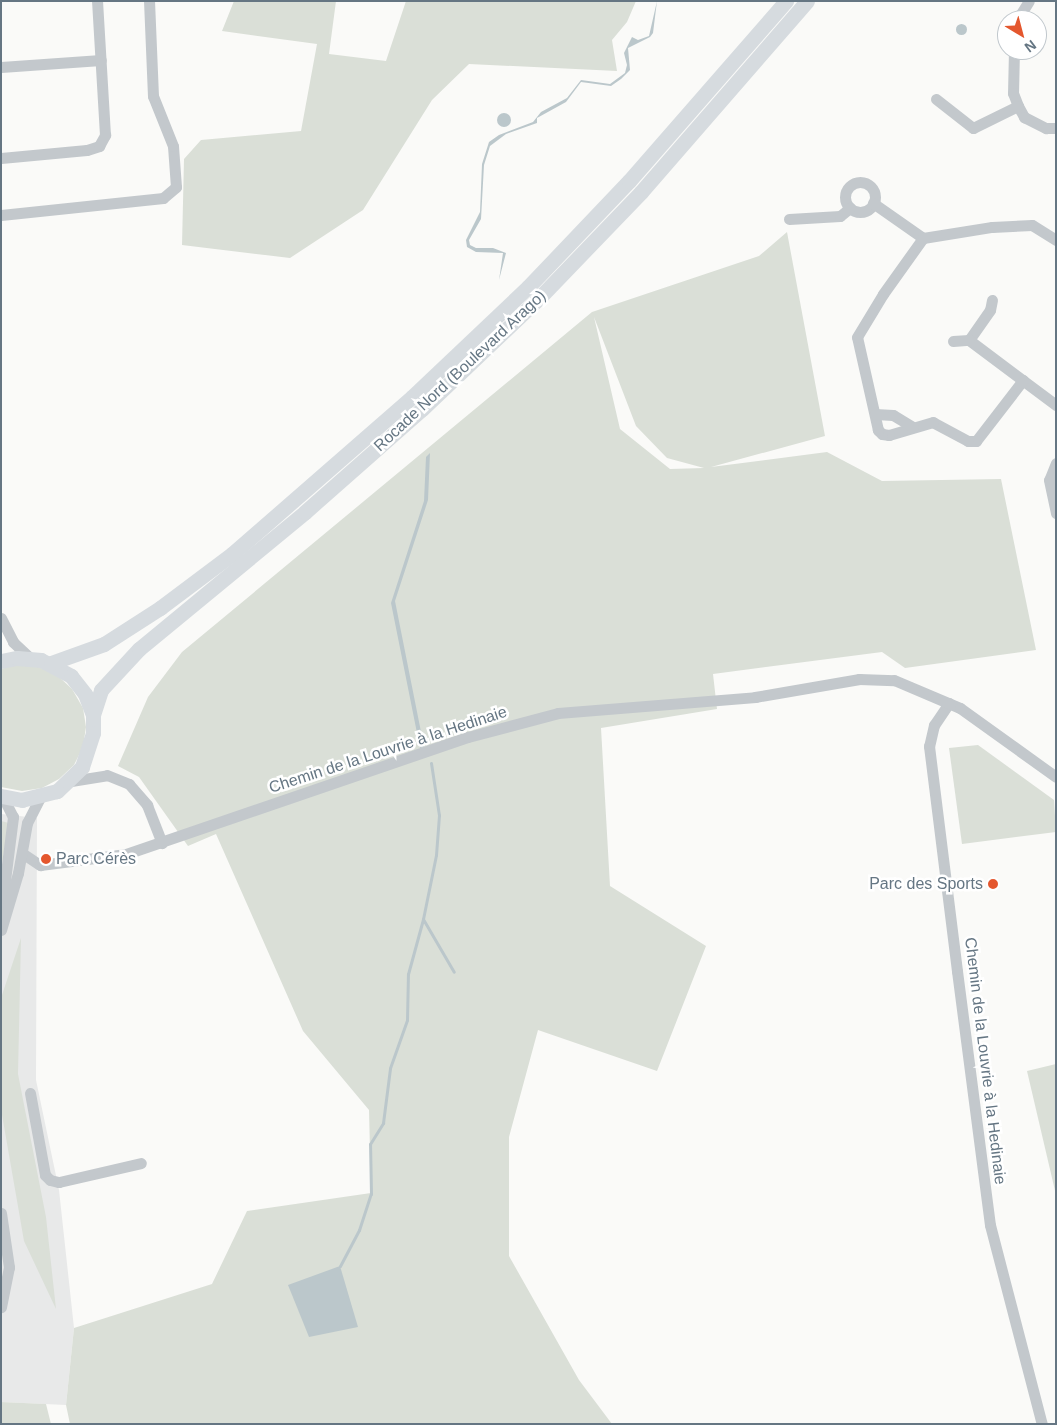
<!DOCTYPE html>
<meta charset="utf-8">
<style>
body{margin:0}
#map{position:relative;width:1057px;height:1425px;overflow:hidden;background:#fafaf8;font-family:Helvetica,sans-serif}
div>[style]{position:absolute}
.built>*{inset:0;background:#e8e9e9}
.green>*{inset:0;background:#dadfd7}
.water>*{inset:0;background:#bbc7cb}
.round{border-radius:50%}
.stream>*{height:3px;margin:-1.5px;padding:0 1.5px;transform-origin:1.5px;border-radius:1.5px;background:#bbc7cb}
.minor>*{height:11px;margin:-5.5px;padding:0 5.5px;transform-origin:5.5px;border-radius:5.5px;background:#c3c8cc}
.minor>.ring{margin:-5.5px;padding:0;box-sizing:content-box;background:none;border:11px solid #c3c8cc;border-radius:50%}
.major>*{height:15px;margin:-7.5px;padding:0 7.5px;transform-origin:7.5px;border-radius:7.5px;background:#d6dbdf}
.dots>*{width:14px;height:14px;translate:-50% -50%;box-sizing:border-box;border:2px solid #fff;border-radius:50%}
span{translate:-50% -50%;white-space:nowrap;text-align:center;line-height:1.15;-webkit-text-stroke:5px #fff;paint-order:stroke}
.street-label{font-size:16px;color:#657683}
.poi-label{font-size:16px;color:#657683}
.left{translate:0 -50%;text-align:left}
.right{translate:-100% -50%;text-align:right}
.frame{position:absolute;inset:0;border:2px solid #657683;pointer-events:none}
.north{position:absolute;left:997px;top:10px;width:50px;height:50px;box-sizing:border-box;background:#fff;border:1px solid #c1c8cd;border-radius:50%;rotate:143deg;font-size:14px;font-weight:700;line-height:20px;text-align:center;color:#657683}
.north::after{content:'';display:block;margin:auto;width:18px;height:22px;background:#e4572e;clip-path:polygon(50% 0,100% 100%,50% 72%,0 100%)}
</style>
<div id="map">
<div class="built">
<i style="clip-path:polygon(1px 814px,37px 818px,36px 1080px,59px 1190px,74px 1328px,66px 1405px,1px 1402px)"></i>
</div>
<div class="green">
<i style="clip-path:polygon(234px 1px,336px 1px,329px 54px,386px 61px,406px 1px,636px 1px,627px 22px,612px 40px,617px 71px,469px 64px,432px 100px,363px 210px,290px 258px,182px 245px,184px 159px,201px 140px,301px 131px,317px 44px,222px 31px)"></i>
<i style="clip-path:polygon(evenodd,787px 232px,825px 436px,711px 467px,827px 452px,882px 481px,1001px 479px,1036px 650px,905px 668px,882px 652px,713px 674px,717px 709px,601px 728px,610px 886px,706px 946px,657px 1071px,538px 1030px,509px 1137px,509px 1256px,579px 1380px,612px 1424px,70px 1424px,66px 1405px,74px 1328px,212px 1284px,247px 1211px,371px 1193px,369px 1110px,303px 1031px,216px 834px,188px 846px,139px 777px,118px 766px,148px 697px,182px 652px,592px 312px,759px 256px,787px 232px,594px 317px,636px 426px,667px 458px,704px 468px,670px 469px,620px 429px,594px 317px)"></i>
<i style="clip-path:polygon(14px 665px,36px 666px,56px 674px,72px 689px,83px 708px,86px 727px,83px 747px,74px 765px,59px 779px,42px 788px,22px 791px,1px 787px,1px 669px)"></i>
<i style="clip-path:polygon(978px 745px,1054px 800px,1056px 832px,962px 844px,949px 748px)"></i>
<i style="clip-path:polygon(1px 821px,9px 823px,1px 869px)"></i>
<i style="clip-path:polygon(21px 938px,18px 1074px,46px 1217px,56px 1309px,24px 1241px,1px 1109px,1px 998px)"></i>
<i style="clip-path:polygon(1056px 1064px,1056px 1195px,1027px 1071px)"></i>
<i style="clip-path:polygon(1px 1402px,46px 1404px,51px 1424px,1px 1424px)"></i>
</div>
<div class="water">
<i style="clip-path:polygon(657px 1px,653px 33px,650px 37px,628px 48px,630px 70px,621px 79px,611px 86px,581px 82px,566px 102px,537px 118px,537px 123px,506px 134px,490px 146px,484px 165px,481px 219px,469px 240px,470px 245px,476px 248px,493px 248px,506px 253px,499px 280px,503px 253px,476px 252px,467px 247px,466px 240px,480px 212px,482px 164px,489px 142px,499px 135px,533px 122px,541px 112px,567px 98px,581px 80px,610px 84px,625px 73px,627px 65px,624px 53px,632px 37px,638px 40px,649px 36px)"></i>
<i class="round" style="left:955.5px;top:23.5px;width:11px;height:11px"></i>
<i class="round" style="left:497px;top:113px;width:14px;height:14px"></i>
<i style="clip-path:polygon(430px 453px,428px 500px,395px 601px,424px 747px,420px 748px,391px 603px,424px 501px,426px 457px)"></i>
<i style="clip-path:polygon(340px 1266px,358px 1327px,309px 1337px,288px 1285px)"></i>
</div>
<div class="stream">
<i style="left:431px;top:763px;width:53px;rotate:81.3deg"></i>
<i style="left:439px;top:815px;width:40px;rotate:94.3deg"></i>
<i style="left:436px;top:855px;width:65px;rotate:101.5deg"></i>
<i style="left:423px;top:919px;width:61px;rotate:59.7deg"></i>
<i style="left:340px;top:1266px;width:41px;rotate:-62.2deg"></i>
<i style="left:359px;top:1230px;width:38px;rotate:-72deg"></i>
<i style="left:371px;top:1194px;width:50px;rotate:-91.1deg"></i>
<i style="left:370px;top:1144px;width:25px;rotate:-58deg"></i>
<i style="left:383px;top:1123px;width:55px;rotate:-82.7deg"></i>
<i style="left:390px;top:1068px;width:51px;rotate:-70.5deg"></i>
<i style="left:407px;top:1020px;width:46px;rotate:-88.8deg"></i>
<i style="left:408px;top:974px;width:57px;rotate:-74.7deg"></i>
</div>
<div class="minor">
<i style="left:1017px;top:20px;width:22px;rotate:-58deg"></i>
<i style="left:1014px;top:50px;width:43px;rotate:91.3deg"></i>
<i style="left:1013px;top:93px;width:14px;rotate:69deg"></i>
<i style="left:1018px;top:106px;width:13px;rotate:61deg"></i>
<i style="left:1024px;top:117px;width:25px;rotate:27deg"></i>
<i style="left:1046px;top:128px;width:10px"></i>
<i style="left:1px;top:67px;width:100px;rotate:-4deg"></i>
<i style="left:936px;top:99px;width:47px;rotate:38.1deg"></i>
<i style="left:973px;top:128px;width:50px;rotate:-26.1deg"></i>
<i style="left:1px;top:158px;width:86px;rotate:-5.3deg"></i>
<i style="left:87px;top:150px;width:13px;rotate:-18deg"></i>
<i style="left:99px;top:146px;width:13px;rotate:-61deg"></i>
<i style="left:105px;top:135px;width:134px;rotate:-93.4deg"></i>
<i class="ring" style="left:845px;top:182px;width:19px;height:19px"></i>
<i style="left:873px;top:203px;width:61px;rotate:35deg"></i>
<i style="left:1px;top:215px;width:163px;rotate:-6deg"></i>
<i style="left:163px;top:198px;width:17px;rotate:-40deg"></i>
<i style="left:176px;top:187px;width:41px;rotate:-94.2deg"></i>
<i style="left:173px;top:146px;width:54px;rotate:-111.8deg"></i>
<i style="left:153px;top:96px;width:95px;rotate:-92.4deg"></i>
<i style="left:789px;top:219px;width:51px;rotate:-3.4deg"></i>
<i style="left:840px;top:216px;width:13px;rotate:-39deg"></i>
<i style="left:992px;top:300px;width:10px;rotate:101deg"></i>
<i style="left:990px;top:310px;width:37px;rotate:125deg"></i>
<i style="left:969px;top:340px;width:109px;rotate:36.8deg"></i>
<i style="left:953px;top:341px;width:16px;rotate:-4deg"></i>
<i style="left:1023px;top:380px;width:77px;rotate:127.6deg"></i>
<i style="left:976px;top:441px;width:8px;rotate:180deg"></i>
<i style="left:968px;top:441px;width:40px;rotate:-152deg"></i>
<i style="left:933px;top:422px;width:46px;rotate:163.5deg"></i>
<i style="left:889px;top:435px;width:7px;rotate:-172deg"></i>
<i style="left:882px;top:434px;width:6px;rotate:-135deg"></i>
<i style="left:878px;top:430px;width:95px;rotate:-102.7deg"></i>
<i style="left:857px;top:337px;width:50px;rotate:-58.8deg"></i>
<i style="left:883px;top:294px;width:69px;rotate:-54.5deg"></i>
<i style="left:923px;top:238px;width:70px;rotate:-9.1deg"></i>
<i style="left:992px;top:227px;width:40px;rotate:-2.9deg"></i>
<i style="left:1032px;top:225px;width:28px;rotate:32deg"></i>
<i style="left:875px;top:414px;width:18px;rotate:3deg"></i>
<i style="left:893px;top:415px;width:23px;rotate:31deg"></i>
<i style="left:1056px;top:463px;width:18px;rotate:112deg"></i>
<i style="left:1049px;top:480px;width:34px;rotate:78deg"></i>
<i style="left:1px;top:618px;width:27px;rotate:63deg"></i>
<i style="left:13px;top:642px;width:23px;rotate:43deg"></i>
<i style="left:949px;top:703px;width:27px;rotate:124deg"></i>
<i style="left:934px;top:725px;width:22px;rotate:103deg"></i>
<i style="left:929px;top:746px;width:227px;rotate:82.9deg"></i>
<i style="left:957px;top:971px;width:256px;rotate:82.6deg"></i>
<i style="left:990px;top:1225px;width:206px;rotate:75.4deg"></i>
<i style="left:71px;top:781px;width:36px;rotate:-9deg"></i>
<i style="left:107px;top:775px;width:24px;rotate:22deg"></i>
<i style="left:129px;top:784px;width:28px;rotate:49deg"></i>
<i style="left:147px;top:805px;width:41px;rotate:68.5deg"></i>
<i style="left:22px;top:853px;width:22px;rotate:34deg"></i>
<i style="left:40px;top:865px;width:87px;rotate:-7.3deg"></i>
<i style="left:126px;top:854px;width:361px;rotate:-18.9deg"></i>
<i style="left:468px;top:737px;width:93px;rotate:-14.9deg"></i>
<i style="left:558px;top:713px;width:198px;rotate:-4.6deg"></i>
<i style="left:755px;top:697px;width:106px;rotate:-9.8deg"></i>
<i style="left:859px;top:679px;width:35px;rotate:2deg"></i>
<i style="left:894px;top:680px;width:72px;rotate:23deg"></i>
<i style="left:960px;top:708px;width:118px;rotate:35.7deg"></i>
<i style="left:2px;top:904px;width:88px;rotate:-82.8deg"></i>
<i style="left:13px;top:817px;width:22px;rotate:-117deg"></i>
<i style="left:1px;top:930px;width:59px;rotate:-73.4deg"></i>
<i style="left:18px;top:873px;width:51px;rotate:-79.8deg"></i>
<i style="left:27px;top:823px;width:29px;rotate:-63deg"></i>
<i style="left:30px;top:1093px;width:83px;rotate:79.6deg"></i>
<i style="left:45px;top:1175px;width:7px;rotate:45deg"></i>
<i style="left:50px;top:1180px;width:9px;rotate:13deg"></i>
<i style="left:59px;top:1182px;width:84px;rotate:-13deg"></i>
<i style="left:1px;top:1213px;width:55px;rotate:81.6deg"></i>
<i style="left:9px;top:1267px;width:41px;rotate:101.3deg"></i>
</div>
<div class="major">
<i style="left:1px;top:661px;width:16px;rotate:-11deg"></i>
<i style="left:17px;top:658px;width:24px;rotate:5deg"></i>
<i style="left:41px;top:660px;width:34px;rotate:28deg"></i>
<i style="left:71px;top:676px;width:23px;rotate:52deg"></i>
<i style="left:85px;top:694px;width:22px;rotate:69deg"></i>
<i style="left:93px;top:715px;width:18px;rotate:90deg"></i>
<i style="left:93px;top:733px;width:36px;rotate:108deg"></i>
<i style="left:82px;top:767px;width:35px;rotate:136deg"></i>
<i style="left:57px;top:791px;width:36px;rotate:166deg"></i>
<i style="left:22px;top:800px;width:21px;rotate:-169deg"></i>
<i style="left:51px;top:663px;width:56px;rotate:-19.7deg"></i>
<i style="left:104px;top:644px;width:67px;rotate:-32.7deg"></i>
<i style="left:160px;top:608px;width:90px;rotate:-36.9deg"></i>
<i style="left:232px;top:554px;width:239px;rotate:-41.1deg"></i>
<i style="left:412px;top:397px;width:160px;rotate:-43.5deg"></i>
<i style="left:528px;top:287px;width:146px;rotate:-46.4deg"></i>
<i style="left:629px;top:181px;width:239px;rotate:-48.9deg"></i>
<i style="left:93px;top:715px;width:26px;rotate:-72deg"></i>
<i style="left:101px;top:690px;width:56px;rotate:-47.2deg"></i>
<i style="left:139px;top:649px;width:215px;rotate:-39.5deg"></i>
<i style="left:305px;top:512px;width:156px;rotate:-41.4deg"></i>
<i style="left:422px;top:409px;width:164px;rotate:-43.5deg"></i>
<i style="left:541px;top:296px;width:144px;rotate:-46.1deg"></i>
<i style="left:641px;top:192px;width:253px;rotate:-49deg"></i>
</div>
<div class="dots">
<i style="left:46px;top:859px;background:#e4572e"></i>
<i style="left:993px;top:884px;background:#e4572e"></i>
</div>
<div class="street-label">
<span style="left:460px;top:371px;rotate:-43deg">Rocade Nord (Boulevard Arago)</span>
<span style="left:388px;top:750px;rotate:-18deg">Chemin de la Louvrie à la Hedinaie</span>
<span style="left:985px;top:1061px;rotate:83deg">Chemin de la Louvrie à la Hedinaie</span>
</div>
<div class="poi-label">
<span class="left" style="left:56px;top:859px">Parc Cérès</span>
<span class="right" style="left:983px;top:884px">Parc des Sports</span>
</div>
<div class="frame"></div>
<div class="north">N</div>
</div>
